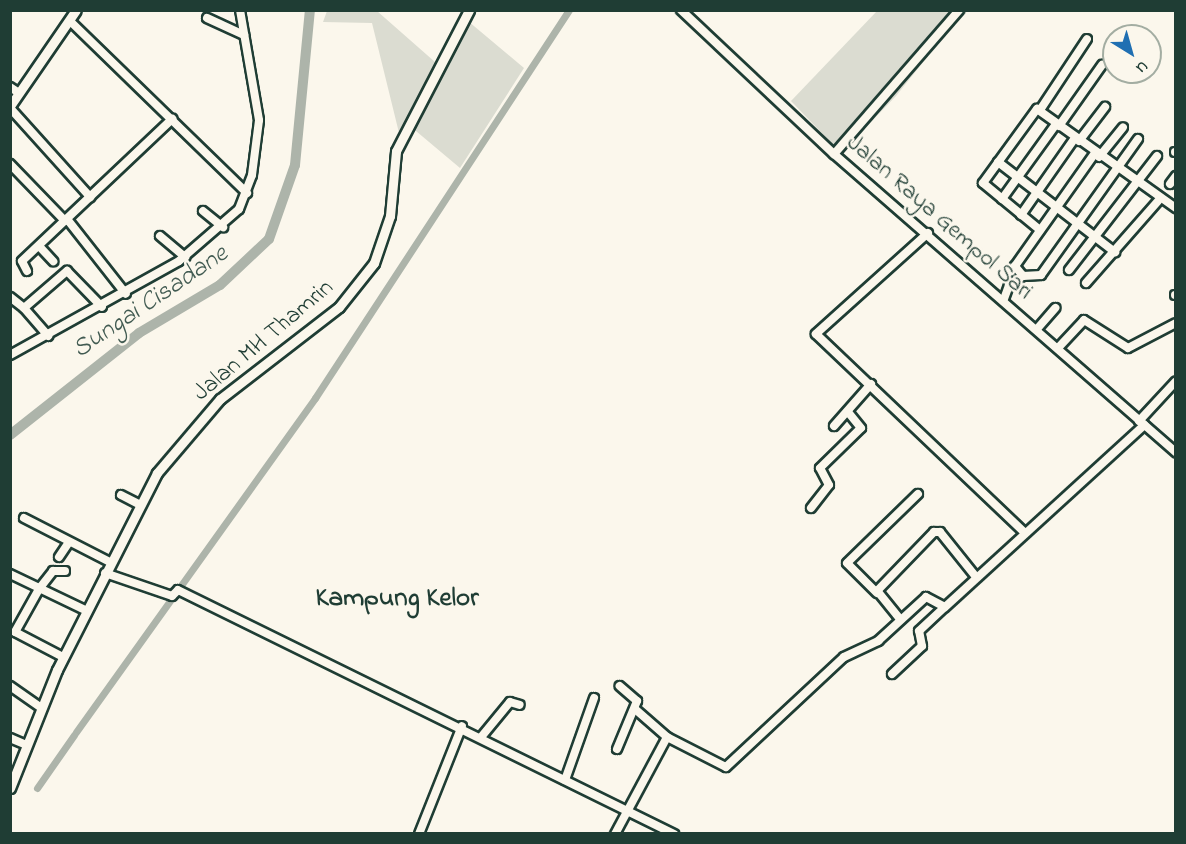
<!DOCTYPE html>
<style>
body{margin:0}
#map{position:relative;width:1186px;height:844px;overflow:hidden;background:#fbf7ec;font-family:"Indie Flower",sans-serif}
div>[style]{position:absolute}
.green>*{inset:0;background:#dbdcd1}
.canal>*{height:7px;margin:-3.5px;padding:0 3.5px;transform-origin:3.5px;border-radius:3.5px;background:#adb4aa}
.river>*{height:10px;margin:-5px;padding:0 5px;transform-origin:5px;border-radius:5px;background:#adb4aa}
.roads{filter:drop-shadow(2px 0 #1f3d34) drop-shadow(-2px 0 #1f3d34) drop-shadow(0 2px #1f3d34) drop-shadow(0 -2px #1f3d34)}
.minor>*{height:8px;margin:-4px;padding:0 4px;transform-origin:4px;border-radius:4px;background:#fbf7ec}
.tertiary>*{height:9px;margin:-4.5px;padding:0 4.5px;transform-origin:4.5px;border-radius:4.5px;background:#fbf7ec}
span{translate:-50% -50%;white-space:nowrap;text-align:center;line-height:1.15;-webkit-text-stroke:5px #fbf7ec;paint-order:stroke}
.street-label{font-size:24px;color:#1f3d34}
.water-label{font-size:26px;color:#425b52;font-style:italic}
.quarter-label{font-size:27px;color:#1f3d34;font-weight:700}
.frame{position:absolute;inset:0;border:12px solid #1f3d34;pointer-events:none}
.north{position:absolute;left:1102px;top:24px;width:60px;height:60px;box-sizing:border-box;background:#fbf7ec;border:2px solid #a3ada2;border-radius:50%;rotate:143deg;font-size:16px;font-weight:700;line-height:24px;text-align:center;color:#1f3d34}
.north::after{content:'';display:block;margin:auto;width:21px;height:27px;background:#1f6fb2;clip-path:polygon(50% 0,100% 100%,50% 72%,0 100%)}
</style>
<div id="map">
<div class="green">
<i style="clip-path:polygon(327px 11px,377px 11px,435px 62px,462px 16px,524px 68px,460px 168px,410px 126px,401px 141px,372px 23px,323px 22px)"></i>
<i style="clip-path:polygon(877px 11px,964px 11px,896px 96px,841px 153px,791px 101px)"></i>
</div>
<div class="canal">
<i style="left:76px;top:732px;width:411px;rotate:-54.4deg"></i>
<i style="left:315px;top:398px;width:464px;rotate:-56.8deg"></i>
<i style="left:37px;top:788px;width:65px;rotate:-55.1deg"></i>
</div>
<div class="river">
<i style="left:10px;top:435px;width:164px;rotate:-38.3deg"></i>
<i style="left:139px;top:333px;width:94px;rotate:-30.7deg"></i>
<i style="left:220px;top:285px;width:67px;rotate:-43.2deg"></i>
<i style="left:269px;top:239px;width:78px;rotate:-70.6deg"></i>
<i style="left:295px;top:165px;width:156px;rotate:-84.5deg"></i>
</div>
<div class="roads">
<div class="minor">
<i style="left:681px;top:10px;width:210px;rotate:43.3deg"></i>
<i style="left:834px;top:154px;width:454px;rotate:41.1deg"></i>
<i style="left:207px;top:18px;width:41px;rotate:24.7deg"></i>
<i style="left:70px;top:21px;width:247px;rotate:44.2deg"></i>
<i style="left:10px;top:87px;width:11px;rotate:34deg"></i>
<i style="left:10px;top:108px;width:120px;rotate:48deg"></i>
<i style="left:1040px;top:110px;width:85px;rotate:-56.5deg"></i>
<i style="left:1059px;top:126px;width:75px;rotate:-54.8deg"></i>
<i style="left:1079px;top:141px;width:43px;rotate:-52.6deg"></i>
<i style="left:1175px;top:152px;width:1px"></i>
<i style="left:834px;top:154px;width:191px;rotate:-49deg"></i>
<i style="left:1099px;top:157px;width:38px;rotate:-51deg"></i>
<i style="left:998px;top:162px;width:148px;rotate:37.6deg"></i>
<i style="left:10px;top:164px;width:79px;rotate:46deg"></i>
<i style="left:1170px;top:184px;width:10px;rotate:-53deg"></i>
<i style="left:1002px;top:199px;width:92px;rotate:-54.2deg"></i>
<i style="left:203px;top:211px;width:26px;rotate:39deg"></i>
<i style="left:1021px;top:215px;width:94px;rotate:-55deg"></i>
<i style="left:67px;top:219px;width:95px;rotate:51.8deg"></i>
<i style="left:1040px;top:230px;width:74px;rotate:-140.5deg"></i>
<i style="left:983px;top:183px;width:92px;rotate:-53.9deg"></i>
<i style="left:1037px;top:109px;width:171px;rotate:35.5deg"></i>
<i style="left:928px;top:233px;width:151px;rotate:138deg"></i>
<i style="left:816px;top:334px;width:287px;rotate:43.6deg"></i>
<i style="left:160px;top:236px;width:33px;rotate:40deg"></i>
<i style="left:39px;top:246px;width:21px;rotate:47deg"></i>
<i style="left:1069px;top:270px;width:144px;rotate:-52.3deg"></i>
<i style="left:27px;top:271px;width:11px;rotate:-117deg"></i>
<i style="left:22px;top:261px;width:207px;rotate:-43.4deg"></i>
<i style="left:1023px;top:276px;width:13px;rotate:-129deg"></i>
<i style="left:1015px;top:266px;width:138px;rotate:-54.7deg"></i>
<i style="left:1086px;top:283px;width:109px;rotate:-48.7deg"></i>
<i style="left:1175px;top:295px;width:1px"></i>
<i style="left:10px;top:297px;width:18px;rotate:38deg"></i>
<i style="left:24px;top:308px;width:57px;rotate:-40.7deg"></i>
<i style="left:67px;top:271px;width:50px;rotate:45.8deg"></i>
<i style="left:1004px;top:299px;width:15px;rotate:-70deg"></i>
<i style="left:1009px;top:285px;width:17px;rotate:-33deg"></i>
<i style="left:1023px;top:276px;width:18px;rotate:-3deg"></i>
<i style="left:1041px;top:275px;width:167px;rotate:-54.5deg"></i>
<i style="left:24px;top:308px;width:37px;rotate:49deg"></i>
<i style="left:1037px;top:329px;width:28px;rotate:-49deg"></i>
<i style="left:1058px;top:348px;width:38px;rotate:-47deg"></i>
<i style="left:1084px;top:320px;width:52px;rotate:32.5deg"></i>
<i style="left:1128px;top:348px;width:54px;rotate:-27.5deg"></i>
<i style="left:10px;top:355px;width:193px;rotate:-29.1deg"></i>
<i style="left:179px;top:261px;width:79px;rotate:-40.9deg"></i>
<i style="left:239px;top:209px;width:36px;rotate:-69deg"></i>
<i style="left:252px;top:175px;width:55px;rotate:-82.7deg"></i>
<i style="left:259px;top:120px;width:112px;rotate:-99.8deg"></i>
<i style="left:1139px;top:421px;width:54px;rotate:-47.2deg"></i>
<i style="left:834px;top:426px;width:56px;rotate:-48.6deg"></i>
<i style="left:121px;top:495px;width:20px;rotate:27deg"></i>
<i style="left:811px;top:508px;width:29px;rotate:-52deg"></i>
<i style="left:829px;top:485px;width:19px;rotate:-118deg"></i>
<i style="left:820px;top:468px;width:57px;rotate:-44.3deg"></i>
<i style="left:861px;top:428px;width:21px;rotate:-129deg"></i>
<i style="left:24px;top:518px;width:97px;rotate:27.1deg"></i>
<i style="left:59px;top:557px;width:18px;rotate:-56deg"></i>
<i style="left:105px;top:573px;width:71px;rotate:18.9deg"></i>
<i style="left:172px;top:596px;width:8px;rotate:-45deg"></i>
<i style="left:178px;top:590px;width:553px;rotate:26.19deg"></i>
<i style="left:10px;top:574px;width:83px;rotate:25.6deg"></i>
<i style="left:877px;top:593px;width:42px;rotate:-135deg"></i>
<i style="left:847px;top:563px;width:99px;rotate:-44.2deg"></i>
<i style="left:900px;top:619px;width:36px;rotate:-129deg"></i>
<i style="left:877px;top:591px;width:82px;rotate:-46deg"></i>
<i style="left:934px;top:532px;width:6px"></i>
<i style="left:940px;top:532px;width:58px;rotate:51.3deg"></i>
<i style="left:63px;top:657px;width:54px;rotate:-152.5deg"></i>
<i style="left:15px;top:632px;width:49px;rotate:-60.8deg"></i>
<i style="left:39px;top:589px;width:23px;rotate:-52deg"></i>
<i style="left:53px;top:571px;width:12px"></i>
<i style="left:892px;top:674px;width:41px;rotate:-43deg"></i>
<i style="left:922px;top:646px;width:15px;rotate:-101deg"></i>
<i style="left:919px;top:631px;width:35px;rotate:-43deg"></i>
<i style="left:10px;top:686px;width:38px;rotate:35deg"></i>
<i style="left:635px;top:709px;width:43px;rotate:41.2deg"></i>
<i style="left:667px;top:737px;width:66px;rotate:27deg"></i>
<i style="left:726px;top:767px;width:161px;rotate:-43deg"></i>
<i style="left:844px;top:657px;width:38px;rotate:-25deg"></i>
<i style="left:878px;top:641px;width:65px;rotate:-42.5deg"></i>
<i style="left:926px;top:597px;width:21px;rotate:28deg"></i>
<i style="left:945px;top:607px;width:270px;rotate:-42.4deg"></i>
<i style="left:482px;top:736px;width:44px;rotate:-50.5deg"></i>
<i style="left:510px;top:702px;width:10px;rotate:17deg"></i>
<i style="left:10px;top:738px;width:15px;rotate:23deg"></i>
<i style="left:617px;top:749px;width:52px;rotate:-67.4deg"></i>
<i style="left:637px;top:701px;width:23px;rotate:-139deg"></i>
<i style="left:565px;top:780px;width:87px;rotate:-70.5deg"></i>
<i style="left:419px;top:834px;width:116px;rotate:-68.3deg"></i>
<i style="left:615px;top:834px;width:110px;rotate:-61.8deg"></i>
</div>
<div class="tertiary">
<i style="left:10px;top:106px;width:116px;rotate:-55.5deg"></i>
<i style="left:10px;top:788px;width:127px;rotate:-68.3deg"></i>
<i style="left:57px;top:670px;width:221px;rotate:-63.1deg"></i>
<i style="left:157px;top:473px;width:97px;rotate:-49.6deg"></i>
<i style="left:220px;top:399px;width:150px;rotate:-37.7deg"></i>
<i style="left:339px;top:307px;width:56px;rotate:-51.5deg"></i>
<i style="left:374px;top:263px;width:50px;rotate:-71.2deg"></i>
<i style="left:390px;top:216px;width:65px;rotate:-84.7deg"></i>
<i style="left:396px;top:151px;width:159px;rotate:-62.6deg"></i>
</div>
</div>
<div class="street-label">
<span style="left:939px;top:218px;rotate:41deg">Jalan Raya Gempol Sari</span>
<span style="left:264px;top:341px;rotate:-40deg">Jalan MH Thamrin</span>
</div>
<div class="water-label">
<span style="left:151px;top:303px;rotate:-34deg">Sungai Cisadane</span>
</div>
<div class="quarter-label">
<span style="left:397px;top:599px">Kampung Kelor</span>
</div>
<div class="frame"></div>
<div class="north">U</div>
</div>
